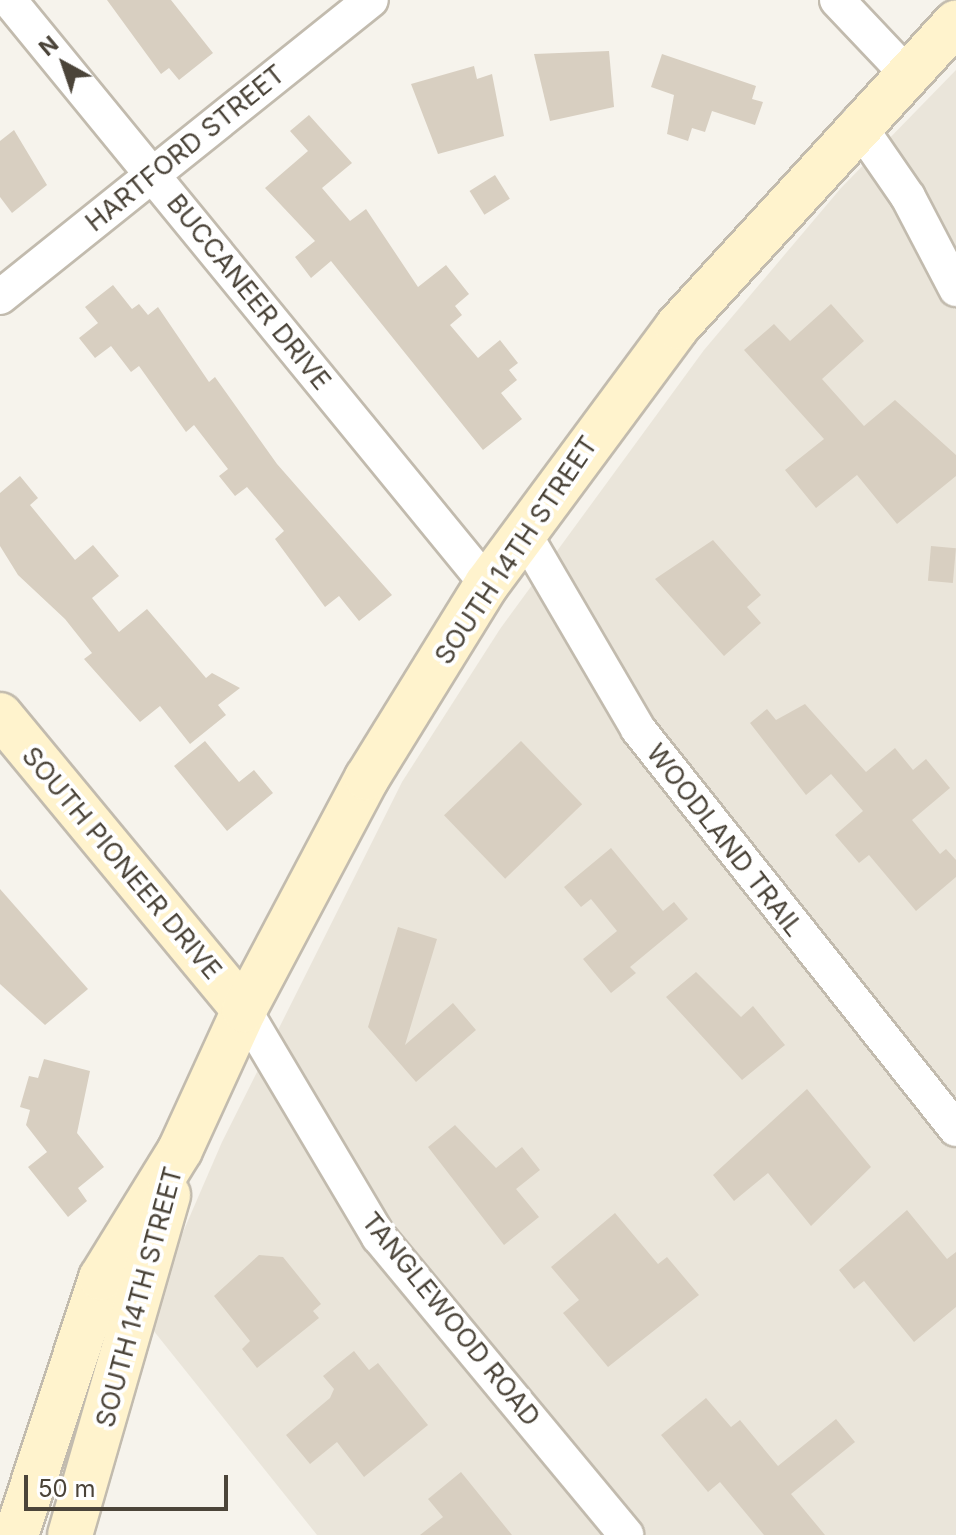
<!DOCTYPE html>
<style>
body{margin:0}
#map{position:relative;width:956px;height:1535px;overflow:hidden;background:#f6f3ec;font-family:Inter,sans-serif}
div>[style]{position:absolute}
.residential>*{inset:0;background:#eae5da}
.building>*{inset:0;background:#d8cfc1;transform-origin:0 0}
.roads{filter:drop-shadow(2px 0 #c2bbae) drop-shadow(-2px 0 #c2bbae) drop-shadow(0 2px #c2bbae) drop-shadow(0 -2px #c2bbae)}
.street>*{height:34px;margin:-17px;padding:0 17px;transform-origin:17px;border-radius:17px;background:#fff}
.secondary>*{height:44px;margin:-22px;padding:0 22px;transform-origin:22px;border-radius:22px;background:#fff3cd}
span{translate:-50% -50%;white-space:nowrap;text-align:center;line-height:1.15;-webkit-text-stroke:8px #fff;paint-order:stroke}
.street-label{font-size:26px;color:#4b4439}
.north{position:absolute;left:24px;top:24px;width:80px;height:80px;-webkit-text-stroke:6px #fff;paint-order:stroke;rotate:320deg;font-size:22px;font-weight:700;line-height:32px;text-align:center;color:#4b4439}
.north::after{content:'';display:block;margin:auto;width:28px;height:36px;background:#4b4439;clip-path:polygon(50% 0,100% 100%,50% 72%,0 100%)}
.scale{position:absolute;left:24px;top:1475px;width:204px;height:36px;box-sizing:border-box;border:4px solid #4b4439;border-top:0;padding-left:10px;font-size:24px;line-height:28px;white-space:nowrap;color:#4b4439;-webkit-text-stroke:6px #fff;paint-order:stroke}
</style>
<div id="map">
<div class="residential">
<i style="clip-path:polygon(956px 70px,956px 1535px,317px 1535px,145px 1320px,222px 1142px,402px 782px,500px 629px,704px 350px,841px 188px)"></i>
</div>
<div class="building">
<i style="clip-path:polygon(107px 0,171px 0,213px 53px,179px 80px,169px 68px,161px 74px)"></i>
<i style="clip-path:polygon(609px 51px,614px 107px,550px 121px,534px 54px)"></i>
<i style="clip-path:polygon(662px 54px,756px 86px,752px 99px,763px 102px,755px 125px,712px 111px,705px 132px,692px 128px,688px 141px,667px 134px,674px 95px,651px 87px)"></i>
<i style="clip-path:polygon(474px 66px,477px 79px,492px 74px,504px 136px,438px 154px,411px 84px)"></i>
<i style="clip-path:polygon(309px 115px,352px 163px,322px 188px,350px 221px,366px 209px,418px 287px,446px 265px,469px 294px,455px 306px,462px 315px,450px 325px,478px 358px,500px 340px,518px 363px,509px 370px,517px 380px,501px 393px,522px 419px,483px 450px,331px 261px,311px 278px,295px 257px,315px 241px,265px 188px,308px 151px,290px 131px)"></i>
<i style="clip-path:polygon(14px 130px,47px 185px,12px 213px,0 197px,0 141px)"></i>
<i style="left:495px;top:175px;width:28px;height:30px;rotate:58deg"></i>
<i style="clip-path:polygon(113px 285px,132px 309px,139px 304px,148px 315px,158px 307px,209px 382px,215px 377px,277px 464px,392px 595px,359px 621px,339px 596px,325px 607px,275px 539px,284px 531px,247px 487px,235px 496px,219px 476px,228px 469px,194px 425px,186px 432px,139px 366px,131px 372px,111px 346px,95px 358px,79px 338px,98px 323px,85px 307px)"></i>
<i style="clip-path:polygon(831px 304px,864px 341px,822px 379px,864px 426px,895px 400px,956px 455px,956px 476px,897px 524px,857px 475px,816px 508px,785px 470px,824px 439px,744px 350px,774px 324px,790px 341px)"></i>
<i style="clip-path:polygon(20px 476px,38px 498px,30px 505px,75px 560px,93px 545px,119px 576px,92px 598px,119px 632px,147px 609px,206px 678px,212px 673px,240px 688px,218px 705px,226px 715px,190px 744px,160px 706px,140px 722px,84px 659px,92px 653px,65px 619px,18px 575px,0 546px,0 493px)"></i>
<i style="clip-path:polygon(713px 540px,761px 595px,747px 607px,761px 623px,724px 656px,655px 579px)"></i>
<i style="left:931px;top:546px;width:25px;height:35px;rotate:5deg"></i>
<i style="clip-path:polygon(805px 704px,866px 772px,895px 748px,913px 770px,926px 759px,950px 788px,912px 820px,940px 854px,946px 849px,956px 860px,956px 877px,916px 911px,869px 855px,859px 863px,835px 835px,863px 811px,831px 774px,806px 795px,750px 723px,767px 709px,776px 720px)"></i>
<i style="clip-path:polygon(205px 741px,239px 782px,254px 770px,273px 793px,227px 831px,174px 766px)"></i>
<i style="left:521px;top:741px;width:88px;height:107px;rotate:46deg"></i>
<i style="clip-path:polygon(611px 848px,663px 911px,674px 902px,688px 919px,630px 967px,636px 973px,611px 993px,583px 959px,617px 931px,591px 899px,581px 907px,564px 887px)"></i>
<i style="clip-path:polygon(0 889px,88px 989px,45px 1025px,0 984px)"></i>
<i style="clip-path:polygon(398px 927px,437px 939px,405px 1045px,453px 1003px,476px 1030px,416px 1082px,368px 1027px)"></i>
<i style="clip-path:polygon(696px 972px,741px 1017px,753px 1006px,785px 1045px,742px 1080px,666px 997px)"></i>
<i style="clip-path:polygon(44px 1059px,90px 1071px,77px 1133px,104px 1167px,78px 1188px,87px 1201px,68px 1217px,28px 1167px,47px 1152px,26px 1125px,30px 1110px,20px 1107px,29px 1076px,38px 1078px)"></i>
<i style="clip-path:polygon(807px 1089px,871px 1167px,811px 1226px,768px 1173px,734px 1201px,713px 1175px)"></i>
<i style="clip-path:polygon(455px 1125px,496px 1168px,522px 1147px,540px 1170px,516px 1189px,539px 1217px,504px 1245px,428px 1147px)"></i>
<i style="clip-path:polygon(907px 1210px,947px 1259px,956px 1252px,956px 1307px,914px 1342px,864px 1281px,854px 1289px,839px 1270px)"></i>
<i style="clip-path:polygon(615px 1213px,658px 1264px,667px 1257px,699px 1295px,608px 1367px,563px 1313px,579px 1300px,551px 1267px)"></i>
<i style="clip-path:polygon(259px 1255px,283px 1257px,321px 1304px,313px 1311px,319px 1318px,257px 1368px,242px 1349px,250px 1341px,214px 1296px)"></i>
<i style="clip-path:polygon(354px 1351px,369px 1370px,378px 1363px,428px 1425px,364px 1477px,337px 1442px,310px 1464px,286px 1435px,330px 1398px,334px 1389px,323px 1376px)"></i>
<i style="clip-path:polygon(706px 1398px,731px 1427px,740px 1420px,778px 1466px,836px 1419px,855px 1442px,791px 1494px,825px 1535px,764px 1535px,720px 1482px,708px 1492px,661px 1435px)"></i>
<i style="clip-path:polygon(461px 1472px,512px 1535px,420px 1535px,443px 1517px,428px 1499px)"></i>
</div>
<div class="roads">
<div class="street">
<i style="left:9px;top:0;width:755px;rotate:50.7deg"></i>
<i style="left:837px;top:0;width:99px;rotate:46.6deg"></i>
<i style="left:857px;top:123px;width:90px;rotate:55.4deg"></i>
<i style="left:908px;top:197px;width:104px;rotate:62.4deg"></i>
<i style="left:0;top:297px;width:475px;rotate:-38.7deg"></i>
<i style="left:523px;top:532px;width:228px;rotate:59.7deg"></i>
<i style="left:638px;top:729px;width:511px;rotate:51.52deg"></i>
<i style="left:244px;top:1010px;width:264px;rotate:59.3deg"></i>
<i style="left:379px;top:1237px;width:387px;rotate:50.3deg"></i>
</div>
<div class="secondary">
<i style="left:0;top:715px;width:383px;rotate:50.4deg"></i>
<i style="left:16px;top:1535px;width:271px;rotate:-71.7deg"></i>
<i style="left:101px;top:1278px;width:150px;rotate:-58.3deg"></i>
<i style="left:180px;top:1150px;width:154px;rotate:-65.4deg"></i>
<i style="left:244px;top:1010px;width:263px;rotate:-62.1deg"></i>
<i style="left:367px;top:778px;width:228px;rotate:-58.3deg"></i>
<i style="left:487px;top:584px;width:320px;rotate:-53.5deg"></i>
<i style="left:677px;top:327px;width:413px;rotate:-47.5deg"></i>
<i style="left:70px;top:1535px;width:354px;rotate:-73.9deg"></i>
</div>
</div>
<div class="street-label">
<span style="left:185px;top:148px;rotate:-39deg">HARTFORD STREET</span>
<span style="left:249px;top:292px;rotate:51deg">BUCCANEER DRIVE</span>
<span style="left:516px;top:550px;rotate:-56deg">SOUTH 14TH STREET</span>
<span style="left:725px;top:840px;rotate:52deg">WOODLAND TRAIL</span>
<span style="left:122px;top:863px;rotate:50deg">SOUTH PIONEER DRIVE</span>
<span style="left:139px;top:1297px;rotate:-75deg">SOUTH 14TH STREET</span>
<span style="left:451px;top:1319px;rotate:51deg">TANGLEWOOD ROAD</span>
</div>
<div class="north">N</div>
<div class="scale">50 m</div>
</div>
